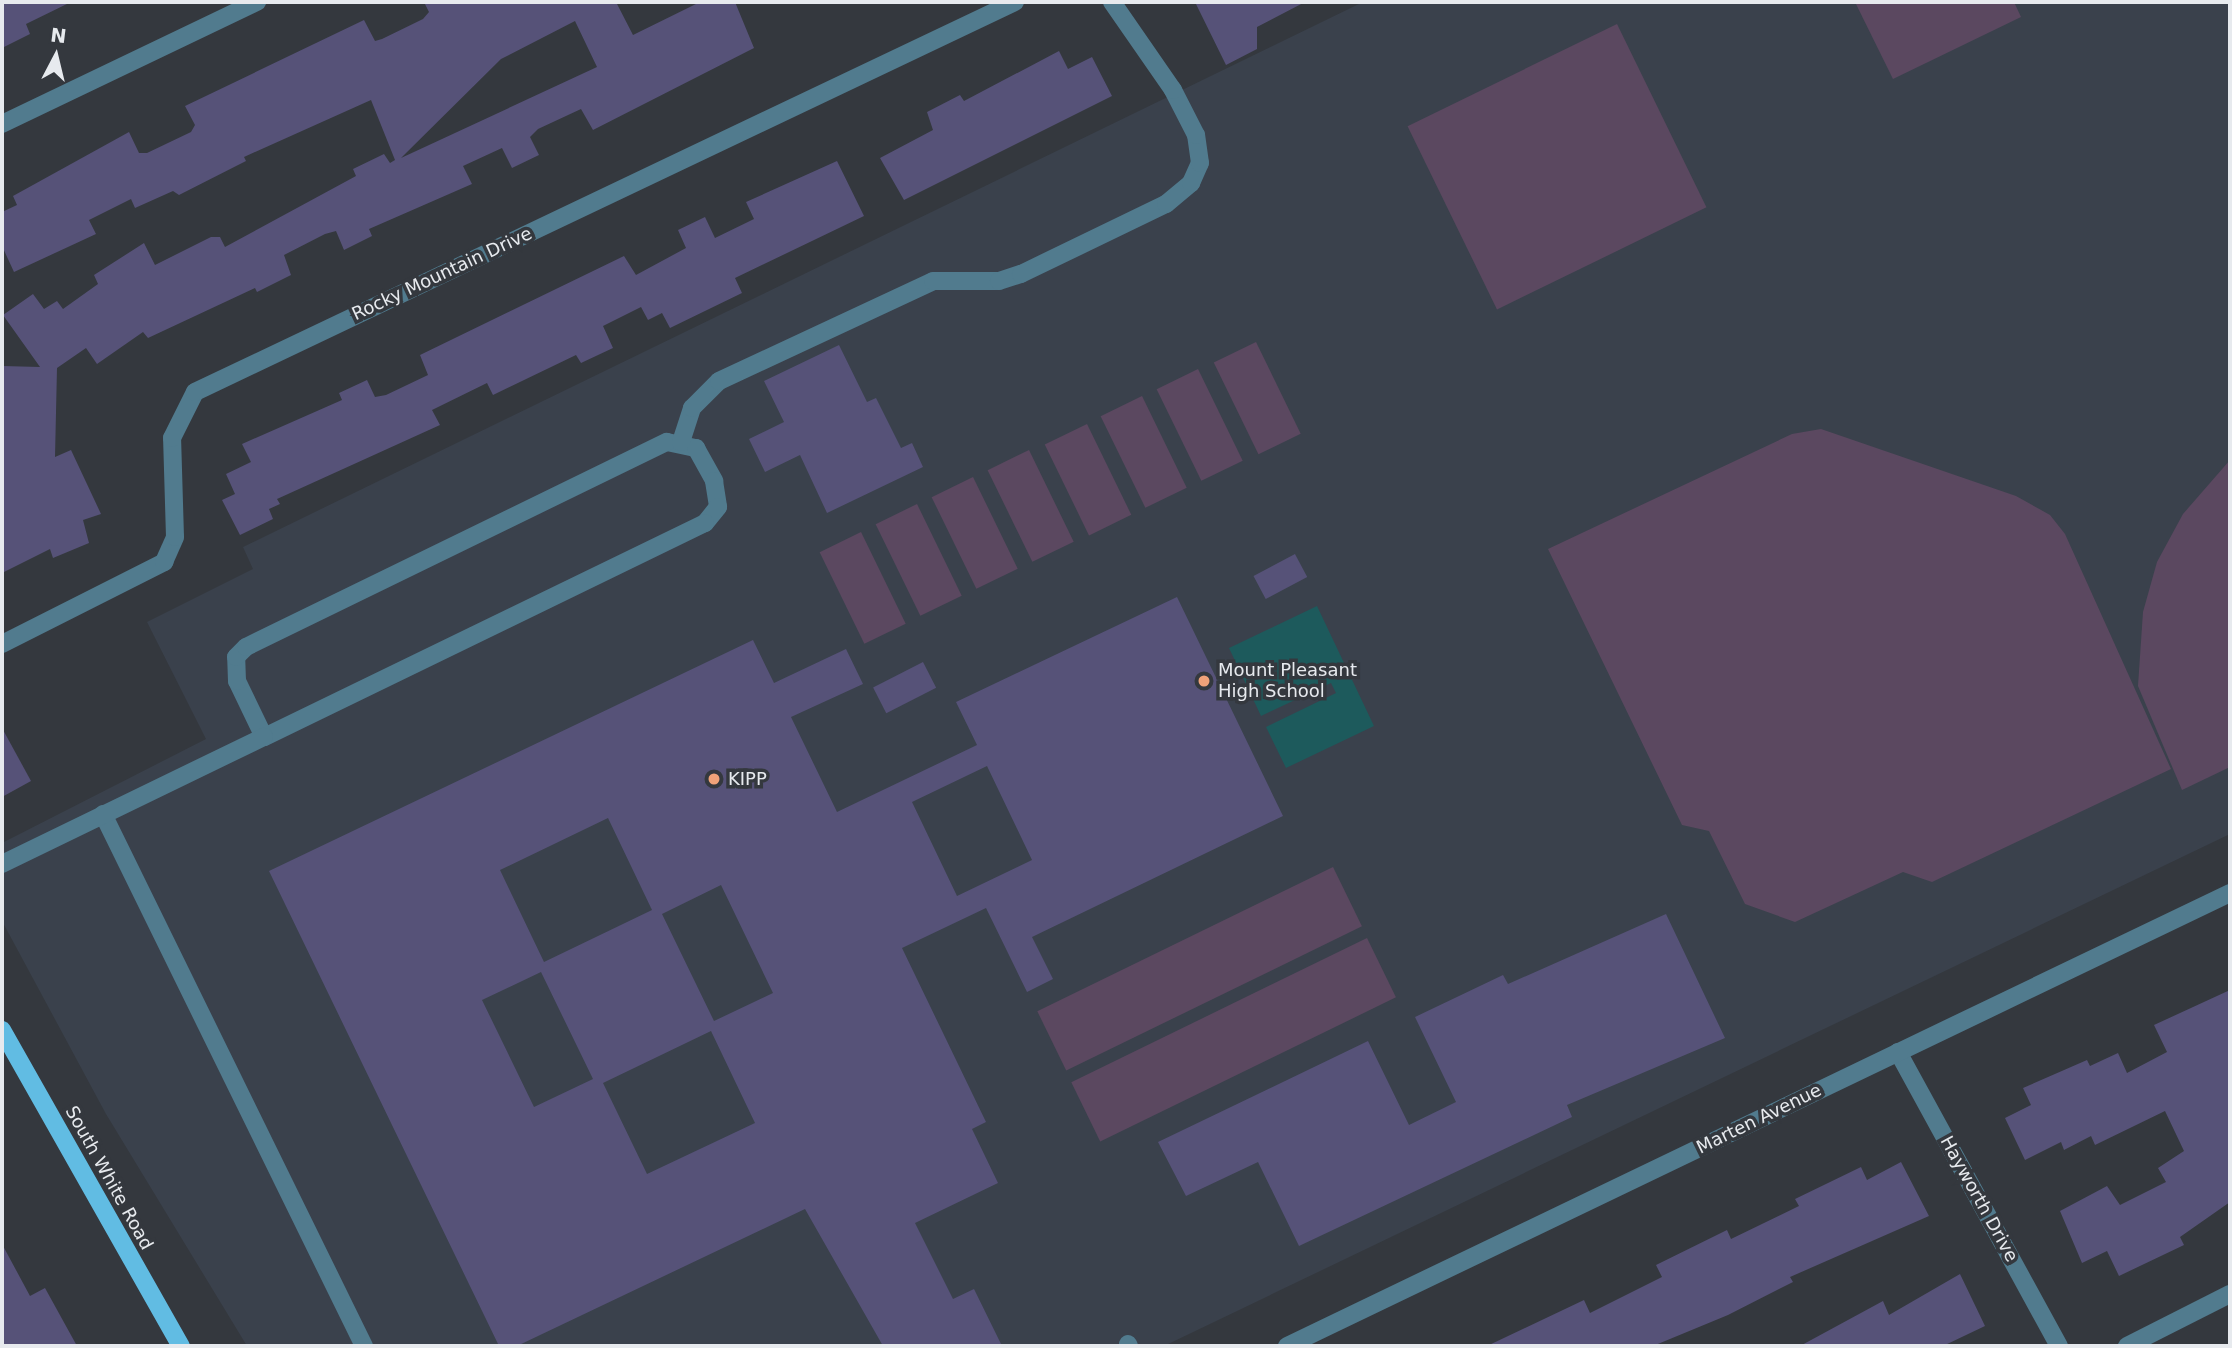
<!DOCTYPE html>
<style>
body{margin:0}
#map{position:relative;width:2232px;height:1348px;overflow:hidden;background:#34383e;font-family:"DejaVu Sans",sans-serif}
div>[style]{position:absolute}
.built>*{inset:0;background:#3a414c}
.green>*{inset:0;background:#5b4860;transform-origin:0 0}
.water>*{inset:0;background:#1d5a5c}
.building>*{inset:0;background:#565278;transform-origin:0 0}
.minor>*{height:18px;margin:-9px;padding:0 9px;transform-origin:9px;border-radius:9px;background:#517b8e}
.major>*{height:18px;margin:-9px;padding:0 9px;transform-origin:9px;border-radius:9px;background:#61bce3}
.dots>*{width:19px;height:19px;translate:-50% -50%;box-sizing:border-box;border:4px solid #34383e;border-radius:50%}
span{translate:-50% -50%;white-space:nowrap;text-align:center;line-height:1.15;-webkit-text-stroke:7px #34383e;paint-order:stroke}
.street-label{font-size:18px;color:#e7eaee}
.poi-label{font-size:18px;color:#e7eaee}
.left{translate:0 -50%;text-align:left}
.frame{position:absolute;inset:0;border:4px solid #e7eaee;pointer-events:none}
.north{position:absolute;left:21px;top:21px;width:70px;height:70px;-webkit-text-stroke:5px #34383e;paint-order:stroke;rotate:7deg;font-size:19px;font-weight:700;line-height:28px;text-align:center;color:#e7eaee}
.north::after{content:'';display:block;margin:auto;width:24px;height:32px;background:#e7eaee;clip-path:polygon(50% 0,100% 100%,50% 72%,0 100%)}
</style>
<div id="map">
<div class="built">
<i style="clip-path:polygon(1363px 2px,2230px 2px,2230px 834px,1164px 1346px,247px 1346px,106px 1114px,2px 921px,2px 843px,206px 739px,147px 622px,253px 569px,243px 547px)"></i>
</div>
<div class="green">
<i style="clip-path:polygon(1855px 2px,2014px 2px,2021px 17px,1893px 79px)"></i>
<i style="left:1617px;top:24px;width:204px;height:233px;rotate:64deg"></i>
<i style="left:1256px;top:342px;width:102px;height:47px;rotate:64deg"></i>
<i style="left:1198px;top:369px;width:102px;height:46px;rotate:64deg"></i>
<i style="left:1142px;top:396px;width:102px;height:46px;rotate:64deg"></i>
<i style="left:1087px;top:424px;width:101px;height:47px;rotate:64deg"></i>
<i style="clip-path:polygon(1821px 429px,2016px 496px,2050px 515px,2065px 534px,2171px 769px,1932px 882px,1903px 872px,1795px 922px,1745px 904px,1709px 831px,1682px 825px,1548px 549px,1792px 434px)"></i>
<i style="left:1029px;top:450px;width:102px;height:46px;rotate:64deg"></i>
<i style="clip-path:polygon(2230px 460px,2230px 767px,2182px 790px,2138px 686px,2143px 612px,2157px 562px,2183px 514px)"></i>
<i style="left:973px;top:477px;width:102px;height:46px;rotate:64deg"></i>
<i style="left:917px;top:504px;width:102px;height:46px;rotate:64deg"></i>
<i style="left:861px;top:532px;width:102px;height:46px;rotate:64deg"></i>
<i style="left:1333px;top:867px;width:66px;height:329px;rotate:64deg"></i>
<i style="left:1367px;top:938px;width:66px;height:329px;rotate:64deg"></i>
</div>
<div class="water">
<i style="clip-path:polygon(1317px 606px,1374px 726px,1286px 768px,1266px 727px,1336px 693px,1331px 683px,1261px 716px,1229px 648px)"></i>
</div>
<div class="building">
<i style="clip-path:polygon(2px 2px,71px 2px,26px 24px,30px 34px,2px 48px)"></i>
<i style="clip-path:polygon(evenodd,424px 2px,616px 2px,633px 35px,700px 2px,735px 2px,754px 48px,593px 130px,581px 109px,538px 129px,530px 137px,539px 155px,512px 168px,502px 148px,463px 166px,472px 184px,369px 229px,372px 236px,344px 250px,336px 231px,325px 234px,284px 255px,291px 275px,257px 292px,255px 288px,148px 338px,143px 332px,97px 364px,86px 348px,57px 368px,55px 457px,71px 450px,101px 514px,83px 520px,89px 543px,53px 558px,50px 549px,2px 573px,2px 366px,40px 367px,3px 315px,33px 294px,44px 309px,57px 301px,63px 309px,98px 284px,94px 275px,144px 243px,155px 265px,211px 237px,220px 237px,225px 247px,356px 176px,353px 169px,384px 154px,390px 163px,395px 160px,371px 100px,244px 157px,246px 161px,179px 195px,173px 191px,135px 208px,131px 199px,89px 220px,96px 234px,14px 272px,2px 246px,2px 212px,17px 205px,13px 196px,129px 132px,139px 153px,147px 153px,191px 132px,195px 125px,185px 106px,364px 20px,375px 41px,382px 39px,423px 19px,429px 12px,424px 2px,575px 21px,597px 67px,401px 158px,501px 59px,575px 21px)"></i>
<i style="clip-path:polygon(1195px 2px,1305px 2px,1257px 27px,1257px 49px,1226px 65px)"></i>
<i style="clip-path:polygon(1059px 51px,1068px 69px,1092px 57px,1112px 96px,904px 200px,880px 158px,933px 130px,927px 112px,960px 95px,964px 101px)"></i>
<i style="clip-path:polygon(837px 161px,864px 216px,735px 278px,742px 293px,670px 328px,662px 313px,648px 320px,641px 307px,603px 326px,613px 348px,581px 363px,576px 355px,493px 395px,487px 383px,432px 410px,440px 425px,277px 499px,280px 504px,269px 509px,273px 519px,240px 535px,222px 500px,235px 494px,226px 474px,251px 462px,242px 444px,342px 400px,339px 393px,367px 380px,375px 397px,386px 395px,428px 375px,420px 355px,624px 256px,636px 275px,686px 248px,678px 230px,705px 217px,715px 238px,754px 219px,746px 202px)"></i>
<i style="clip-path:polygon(839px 345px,867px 402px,876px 398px,901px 448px,912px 443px,923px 467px,827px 513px,800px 455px,765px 472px,749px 439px,784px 422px,764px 381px)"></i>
<i style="left:1295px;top:554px;width:26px;height:47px;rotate:62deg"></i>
<i style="clip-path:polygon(evenodd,1177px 597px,1283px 816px,1032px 937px,1053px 979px,1027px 992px,986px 908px,902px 948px,986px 1122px,972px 1129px,998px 1183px,915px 1223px,953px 1299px,974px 1289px,1002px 1346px,883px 1346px,805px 1209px,517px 1346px,499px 1346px,269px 871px,753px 640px,774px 683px,846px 649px,863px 684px,791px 717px,837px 812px,977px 745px,956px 702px,1177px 597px,987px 766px,1032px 860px,957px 896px,912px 802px,987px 766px,1177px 597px,608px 818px,652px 910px,544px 962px,500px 870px,608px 818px,1177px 597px,721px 885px,773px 993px,714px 1021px,662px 914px,721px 885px,1177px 597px,541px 972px,593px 1079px,534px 1107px,482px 1000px,541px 972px,1177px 597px,711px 1031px,755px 1123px,647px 1174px,603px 1083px,711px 1031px)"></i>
<i style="left:923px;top:662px;width:29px;height:56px;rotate:63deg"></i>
<i style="clip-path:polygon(2px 728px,31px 781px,2px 797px)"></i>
<i style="clip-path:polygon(1666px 914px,1725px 1038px,1567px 1105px,1572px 1117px,1299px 1246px,1258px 1162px,1186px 1196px,1158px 1142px,1368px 1041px,1409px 1125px,1456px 1102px,1415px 1017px,1503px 975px,1508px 984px)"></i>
<i style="clip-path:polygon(2230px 990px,2230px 1202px,2180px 1237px,2184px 1245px,2119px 1276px,2107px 1251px,2082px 1263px,2060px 1211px,2107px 1186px,2120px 1205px,2166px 1182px,2158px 1168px,2184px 1151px,2165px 1111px,2095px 1145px,2091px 1136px,2064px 1150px,2061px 1142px,2025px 1160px,2005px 1118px,2031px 1105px,2023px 1088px,2087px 1060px,2090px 1066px,2118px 1053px,2127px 1073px,2167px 1052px,2154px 1025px)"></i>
<i style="clip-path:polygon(1901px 1162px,1929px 1216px,1790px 1277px,1793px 1282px,1728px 1315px,1653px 1346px,1487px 1346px,1584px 1300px,1590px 1313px,1662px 1277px,1656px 1265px,1727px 1230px,1731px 1239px,1799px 1206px,1795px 1199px,1861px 1167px,1867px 1180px)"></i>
<i style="clip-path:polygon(2px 1244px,30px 1296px,45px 1288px,77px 1346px,2px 1346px)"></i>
<i style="clip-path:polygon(1960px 1274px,1985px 1326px,1943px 1346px,1800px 1346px,1883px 1301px,1889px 1315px)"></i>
</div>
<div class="minor">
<i style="left:2px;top:124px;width:283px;rotate:-25.6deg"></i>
<i style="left:667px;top:442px;width:30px;rotate:12deg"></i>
<i style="left:696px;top:448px;width:38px;rotate:61deg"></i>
<i style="left:714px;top:481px;width:26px;rotate:81deg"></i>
<i style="left:718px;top:507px;width:21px;rotate:129deg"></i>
<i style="left:705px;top:523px;width:490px;rotate:154.1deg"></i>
<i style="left:264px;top:737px;width:62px;rotate:-115.7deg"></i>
<i style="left:237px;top:681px;width:24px;rotate:-92deg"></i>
<i style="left:236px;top:657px;width:14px;rotate:-45deg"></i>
<i style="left:246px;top:647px;width:468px;rotate:-26deg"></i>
<i style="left:681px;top:442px;width:36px;rotate:-72deg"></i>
<i style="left:692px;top:408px;width:38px;rotate:-45deg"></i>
<i style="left:719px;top:381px;width:236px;rotate:-25deg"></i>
<i style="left:933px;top:281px;width:66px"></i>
<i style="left:999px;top:281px;width:23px;rotate:-18deg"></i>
<i style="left:1021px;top:274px;width:161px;rotate:-25.8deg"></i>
<i style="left:1166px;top:204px;width:33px;rotate:-40deg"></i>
<i style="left:1191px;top:183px;width:22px;rotate:-66deg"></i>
<i style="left:1200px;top:163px;width:28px;rotate:-98deg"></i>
<i style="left:1196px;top:135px;width:51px;rotate:-117.1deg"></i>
<i style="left:1173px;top:90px;width:107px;rotate:-124.7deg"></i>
<i style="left:2px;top:644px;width:182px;rotate:-26.8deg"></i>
<i style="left:164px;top:562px;width:27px;rotate:-66deg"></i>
<i style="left:175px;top:537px;width:99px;rotate:-91.7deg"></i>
<i style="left:172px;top:438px;width:51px;rotate:-63.4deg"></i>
<i style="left:195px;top:392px;width:908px;rotate:-25.44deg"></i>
<i style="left:103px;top:814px;width:593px;rotate:63.87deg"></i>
<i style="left:2px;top:864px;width:291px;rotate:-25.9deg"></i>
<i style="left:1898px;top:1052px;width:335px;rotate:61.3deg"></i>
<i style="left:1128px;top:1344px;width:2px;rotate:63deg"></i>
<i style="left:1287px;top:1346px;width:1046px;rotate:-25.66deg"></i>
<i style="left:2127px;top:1346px;width:115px;rotate:-26.8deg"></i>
</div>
<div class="major">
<i style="left:2px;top:1030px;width:363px;rotate:60.5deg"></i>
</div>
<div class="dots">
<i style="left:1204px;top:681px;background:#f0a279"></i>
<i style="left:714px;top:779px;background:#f0a279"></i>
</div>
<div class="street-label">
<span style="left:442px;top:274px;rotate:-25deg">Rocky Mountain Drive</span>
<span style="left:1759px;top:1119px;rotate:-26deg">Marten Avenue</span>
<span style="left:109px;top:1178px;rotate:61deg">South White Road</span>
<span style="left:1979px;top:1199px;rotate:61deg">Hayworth Drive</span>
</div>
<div class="poi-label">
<span class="left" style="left:1218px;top:681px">Mount Pleasant<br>High School</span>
<span class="left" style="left:728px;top:779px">KIPP</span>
</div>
<div class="frame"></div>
<div class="north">N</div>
</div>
